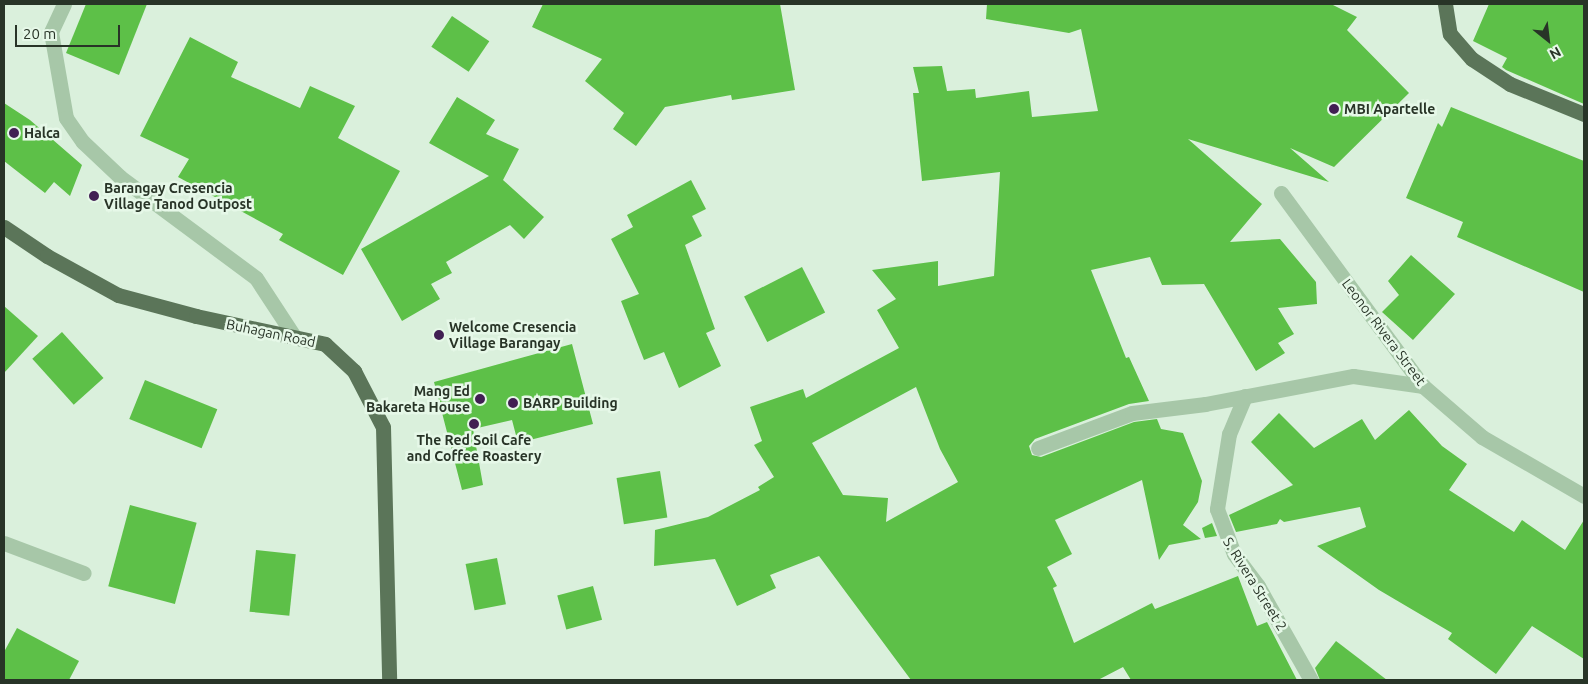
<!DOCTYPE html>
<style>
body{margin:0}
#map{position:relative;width:1588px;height:684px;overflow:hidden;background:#daf0dc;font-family:Ubuntu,sans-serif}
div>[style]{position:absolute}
.building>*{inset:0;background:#5dc048;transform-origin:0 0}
.minor>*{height:15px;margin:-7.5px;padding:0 7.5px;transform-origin:7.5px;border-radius:7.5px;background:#a7c7a8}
.major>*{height:15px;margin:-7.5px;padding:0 7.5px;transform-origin:7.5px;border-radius:7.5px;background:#5b7559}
.dots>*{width:14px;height:14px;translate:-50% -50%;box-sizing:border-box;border:2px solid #e6f8e8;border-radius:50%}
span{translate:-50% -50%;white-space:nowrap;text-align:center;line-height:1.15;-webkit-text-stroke:5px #e6f8e8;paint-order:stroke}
.poi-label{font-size:14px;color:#283427;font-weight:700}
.left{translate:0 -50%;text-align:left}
.right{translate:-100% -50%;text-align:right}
.street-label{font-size:14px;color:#283427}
.frame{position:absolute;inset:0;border:5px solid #283427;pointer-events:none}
.north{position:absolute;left:1523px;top:15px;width:50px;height:50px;-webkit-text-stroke:4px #e6f8e8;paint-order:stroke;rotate:151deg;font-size:14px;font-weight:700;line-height:20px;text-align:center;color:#283427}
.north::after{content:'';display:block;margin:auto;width:18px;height:22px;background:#283427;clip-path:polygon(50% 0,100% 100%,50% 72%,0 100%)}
.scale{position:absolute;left:15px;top:25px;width:105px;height:22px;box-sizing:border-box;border:2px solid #283427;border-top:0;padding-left:6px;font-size:15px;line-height:18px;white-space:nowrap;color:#283427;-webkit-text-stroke:4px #e6f8e8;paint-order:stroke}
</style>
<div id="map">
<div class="building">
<i style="clip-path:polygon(86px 4px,147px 4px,119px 75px,66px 53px)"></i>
<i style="clip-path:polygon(543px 4px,780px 4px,795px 90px,732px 100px,731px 95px,665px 107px,636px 146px,613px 129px,624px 113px,585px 81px,602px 59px,532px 27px)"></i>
<i style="clip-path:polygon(evenodd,987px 4px,1331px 4px,1357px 17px,1347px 30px,1409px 93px,1334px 167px,1290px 148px,1329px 182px,1188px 139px,1262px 204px,1230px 242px,1280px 239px,1316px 282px,1317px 304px,1278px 308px,1294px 334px,1278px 343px,1285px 353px,1256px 371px,1204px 284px,1162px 285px,1150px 257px,1091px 270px,1126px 358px,1129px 357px,1149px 401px,1129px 404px,1035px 439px,1029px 446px,1032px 455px,1041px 457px,1134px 422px,1157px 419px,1161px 429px,1183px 433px,1202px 481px,1198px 502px,1183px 525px,1201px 539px,1169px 545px,1159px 560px,1142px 480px,1055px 520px,1072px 554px,1047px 567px,1057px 586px,1053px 588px,1074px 643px,1152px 603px,1155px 609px,1238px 576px,1257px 626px,1267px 622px,1297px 680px,1131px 680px,1123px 667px,1098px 680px,911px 680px,819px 556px,770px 575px,776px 588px,737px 606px,715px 559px,654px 566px,655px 530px,708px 517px,760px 490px,758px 487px,774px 477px,754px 445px,762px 441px,750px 407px,803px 389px,806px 398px,899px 348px,877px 310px,896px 299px,872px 270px,938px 261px,938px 286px,994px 276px,1000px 172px,922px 181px,913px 93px,919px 93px,913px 67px,942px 66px,947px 91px,975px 89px,976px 98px,1029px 91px,1032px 117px,1098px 111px,1081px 29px,1069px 33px,986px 19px,987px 4px,916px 387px,940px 449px,958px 482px,886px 522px,888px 498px,843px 495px,812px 443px,916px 387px)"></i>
<i style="clip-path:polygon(1489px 4px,1584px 4px,1584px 104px,1506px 70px,1502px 67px,1507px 58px,1473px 41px)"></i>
<i style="left:452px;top:16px;width:45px;height:37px;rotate:34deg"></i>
<i style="clip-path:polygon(190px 37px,238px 62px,231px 77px,300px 108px,310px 86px,355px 106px,338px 138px,400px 171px,343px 275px,279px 240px,283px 234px,178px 177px,189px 159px,140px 136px)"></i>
<i style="clip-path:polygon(457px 97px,495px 120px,486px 134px,519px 149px,503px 180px,544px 217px,524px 239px,510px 225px,446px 262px,452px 273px,431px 284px,440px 299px,402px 321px,361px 249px,489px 176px,429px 143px)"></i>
<i style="clip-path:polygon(4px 103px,30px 120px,82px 165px,70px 196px,54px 182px,45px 193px,4px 161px)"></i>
<i style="clip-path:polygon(1451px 107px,1584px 161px,1584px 292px,1457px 237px,1463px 222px,1406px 198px,1438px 123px,1442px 127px)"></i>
<i style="clip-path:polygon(691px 180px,706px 209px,692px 216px,702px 236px,685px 245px,715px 329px,706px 333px,721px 366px,679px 388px,664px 352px,644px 360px,621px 301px,639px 294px,611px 239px,633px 227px,627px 215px)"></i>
<i style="clip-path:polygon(1411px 255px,1455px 294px,1413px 340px,1382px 312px,1399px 295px,1388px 281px)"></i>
<i style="left:802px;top:267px;width:51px;height:65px;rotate:63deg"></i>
<i style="clip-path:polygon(4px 306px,38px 336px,4px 373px)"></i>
<i style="left:62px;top:332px;width:62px;height:40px;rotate:48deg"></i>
<i style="clip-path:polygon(572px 344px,593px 424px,518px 443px,512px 420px,473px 429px,483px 485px,462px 490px,434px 382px)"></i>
<i style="left:145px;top:380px;width:78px;height:42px;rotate:22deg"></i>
<i style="clip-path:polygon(1409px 410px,1442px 446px,1467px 464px,1449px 490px,1514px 532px,1522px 520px,1565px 550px,1584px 520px,1584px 659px,1532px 626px,1496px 674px,1448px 639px,1452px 633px,1379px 590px,1317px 546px,1366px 527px,1360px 507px,1284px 522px,1280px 519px,1277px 524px,1236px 532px,1229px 515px,1293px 485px,1251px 442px,1279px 413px,1314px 448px,1362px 419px,1375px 440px)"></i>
<i style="left:660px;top:471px;width:47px;height:44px;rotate:81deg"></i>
<i style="left:130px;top:505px;width:69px;height:84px;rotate:15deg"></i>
<i style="clip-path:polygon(1212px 523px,1217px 536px,1205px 538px,1202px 528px)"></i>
<i style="left:256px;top:550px;width:40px;height:62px;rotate:6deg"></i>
<i style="left:497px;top:558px;width:47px;height:32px;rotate:79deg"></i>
<i style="left:593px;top:586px;width:35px;height:37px;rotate:75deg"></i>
<i style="clip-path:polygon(17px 628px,79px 661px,69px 680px,4px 680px,4px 652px)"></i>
<i style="clip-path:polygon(1336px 641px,1387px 680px,1320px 680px,1315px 668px)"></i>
</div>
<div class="minor">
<i style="left:64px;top:4px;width:31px;rotate:115deg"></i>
<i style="left:51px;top:32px;width:87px;rotate:80.1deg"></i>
<i style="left:66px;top:118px;width:29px;rotate:55deg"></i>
<i style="left:83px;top:142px;width:51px;rotate:43.4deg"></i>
<i style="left:120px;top:177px;width:169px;rotate:36.6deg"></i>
<i style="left:256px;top:278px;width:69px;rotate:56.8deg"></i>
<i style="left:1281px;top:193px;width:240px;rotate:53.7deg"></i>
<i style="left:1423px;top:386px;width:78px;rotate:40.8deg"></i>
<i style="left:1482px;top:437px;width:118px;rotate:30deg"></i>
<i style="left:1245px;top:396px;width:41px;rotate:112.8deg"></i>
<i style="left:1229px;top:434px;width:76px;rotate:99.1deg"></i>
<i style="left:1217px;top:509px;width:48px;rotate:69.3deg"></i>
<i style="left:1234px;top:554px;width:40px;rotate:53deg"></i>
<i style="left:1258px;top:586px;width:108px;rotate:60.6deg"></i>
<i style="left:1038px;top:448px;width:100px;rotate:-20.4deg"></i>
<i style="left:1132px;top:413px;width:74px;rotate:-7deg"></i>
<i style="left:1205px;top:404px;width:151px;rotate:-10.7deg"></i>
<i style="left:1353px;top:376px;width:71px;rotate:8.1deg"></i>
<i style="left:4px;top:543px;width:85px;rotate:20.6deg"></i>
</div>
<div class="major">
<i style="left:1445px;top:4px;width:30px;rotate:81deg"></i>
<i style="left:1450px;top:34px;width:33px;rotate:49deg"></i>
<i style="left:1472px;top:59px;width:45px;rotate:33.3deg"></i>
<i style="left:1510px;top:84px;width:80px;rotate:22.1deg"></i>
<i style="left:4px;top:227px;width:52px;rotate:34deg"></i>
<i style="left:47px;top:256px;width:81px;rotate:28.8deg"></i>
<i style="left:118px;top:295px;width:81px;rotate:15.1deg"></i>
<i style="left:196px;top:316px;width:132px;rotate:12.2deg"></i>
<i style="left:325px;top:344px;width:40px;rotate:43deg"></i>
<i style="left:354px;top:371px;width:63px;rotate:62.6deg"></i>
<i style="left:383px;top:427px;width:253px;rotate:88.6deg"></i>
</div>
<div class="dots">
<i style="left:1334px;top:109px;background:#411f53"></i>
<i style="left:14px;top:133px;background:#411f53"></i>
<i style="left:94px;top:196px;background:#411f53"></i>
<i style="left:439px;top:335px;background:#411f53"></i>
<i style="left:480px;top:399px;background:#411f53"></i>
<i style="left:513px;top:403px;background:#411f53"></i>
<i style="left:474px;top:424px;background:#411f53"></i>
</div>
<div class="poi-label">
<span class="left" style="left:1344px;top:109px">MBI Apartelle</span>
<span class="left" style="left:24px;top:133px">Halca</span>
<span class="left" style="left:104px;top:196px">Barangay Cresencia<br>Village Tanod Outpost</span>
<span class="left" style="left:449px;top:335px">Welcome Cresencia<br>Village Barangay</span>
<span class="right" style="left:470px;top:399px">Mang Ed<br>Bakareta House</span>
<span class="left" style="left:523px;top:403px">BARP Building</span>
<span style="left:474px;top:448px">The Red Soil Cafe<br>and Coffee Roastery</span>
</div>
<div class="street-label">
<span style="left:1384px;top:332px;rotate:53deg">Leonor Rivera Street</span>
<span style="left:271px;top:333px;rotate:12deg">Buhagan Road</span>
<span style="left:1255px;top:584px;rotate:58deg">S. Rivera Street 2</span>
</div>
<div class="frame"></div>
<div class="north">N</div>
<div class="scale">20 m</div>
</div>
